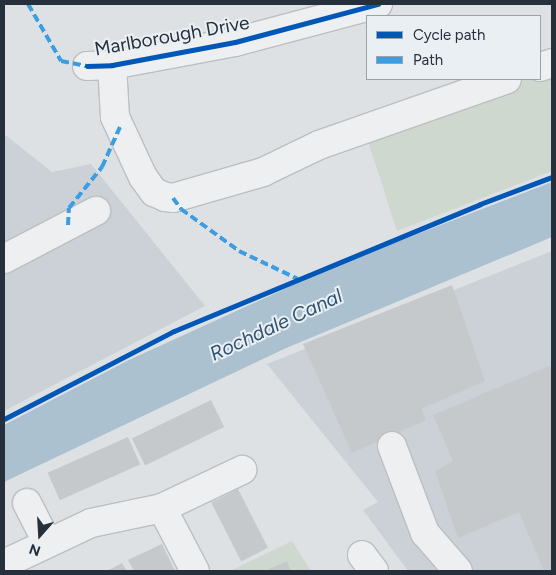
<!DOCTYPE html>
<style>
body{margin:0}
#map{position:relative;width:556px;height:575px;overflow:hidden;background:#dee1e3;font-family:Figtree,sans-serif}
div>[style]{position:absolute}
.built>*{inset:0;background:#cbd1d7}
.green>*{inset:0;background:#cfd8ce}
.water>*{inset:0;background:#abc1cf}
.building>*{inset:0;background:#c6c9cb;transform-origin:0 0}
.roads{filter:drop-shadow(1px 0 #bcbfc1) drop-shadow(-1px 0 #bcbfc1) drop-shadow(0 1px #bcbfc1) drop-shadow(0 -1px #bcbfc1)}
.minor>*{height:28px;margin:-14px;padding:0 14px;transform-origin:14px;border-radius:14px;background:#edeff0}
.quiet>*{height:4px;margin-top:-2px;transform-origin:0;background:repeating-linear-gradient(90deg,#3c9de2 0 8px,transparent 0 12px)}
.cycleway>*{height:5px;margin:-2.5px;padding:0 2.5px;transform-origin:2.5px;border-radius:2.5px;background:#0057b8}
span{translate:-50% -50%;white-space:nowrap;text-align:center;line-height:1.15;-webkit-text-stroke:4px #eaeff4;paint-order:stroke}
.street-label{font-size:19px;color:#25303c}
.water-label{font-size:20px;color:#2f5370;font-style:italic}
.frame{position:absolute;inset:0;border:5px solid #25303c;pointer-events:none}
.legend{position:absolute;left:366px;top:15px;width:175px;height:65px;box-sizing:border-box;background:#eaeff4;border:1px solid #9ba3aa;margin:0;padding:6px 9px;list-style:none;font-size:15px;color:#25303c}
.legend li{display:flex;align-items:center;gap:10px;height:25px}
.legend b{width:25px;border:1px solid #9ba3aa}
.north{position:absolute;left:15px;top:510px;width:50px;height:50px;-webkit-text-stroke:4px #eaeff4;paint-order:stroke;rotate:199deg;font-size:14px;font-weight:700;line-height:20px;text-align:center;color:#25303c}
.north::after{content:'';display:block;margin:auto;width:18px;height:22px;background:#25303c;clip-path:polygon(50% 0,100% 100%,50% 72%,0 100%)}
</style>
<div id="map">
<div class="built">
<i style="clip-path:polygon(4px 134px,52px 172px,91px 164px,205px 306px,4px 411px)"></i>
<i style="clip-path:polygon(552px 251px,552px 571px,408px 571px,363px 510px,378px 502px,267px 364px)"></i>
</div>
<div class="green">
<i style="clip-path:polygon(552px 69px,552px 171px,397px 231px,366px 135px,525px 79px,540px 79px)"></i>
<i style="clip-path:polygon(292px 541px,311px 571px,291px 571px,287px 562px,265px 571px,230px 571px)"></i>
</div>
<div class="water">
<i style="clip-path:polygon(552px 182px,552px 237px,284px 349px,4px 482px,4px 425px,129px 360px,337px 265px)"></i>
</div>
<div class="building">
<i style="clip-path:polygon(452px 285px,485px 381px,421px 409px,426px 420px,352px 453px,303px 344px)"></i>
<i style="clip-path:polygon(549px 366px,552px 367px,552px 571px,544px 571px,519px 512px,458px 538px,435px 471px,453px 461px,433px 415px)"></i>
<i style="left:211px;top:400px;width:30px;height:88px;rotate:64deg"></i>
<i style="left:128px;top:437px;width:30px;height:88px;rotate:66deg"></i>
<i style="left:238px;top:489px;width:66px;height:30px;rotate:63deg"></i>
<i style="clip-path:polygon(162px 544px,175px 571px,134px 571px,128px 560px)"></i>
<i style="clip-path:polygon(287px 561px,291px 571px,265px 571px)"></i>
<i style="clip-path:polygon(122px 563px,127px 571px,107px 571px)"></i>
</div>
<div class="roads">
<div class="minor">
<i style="left:112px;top:65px;width:52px;rotate:86.7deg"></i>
<i style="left:115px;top:117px;width:66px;rotate:65deg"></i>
<i style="left:143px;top:177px;width:19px;rotate:54deg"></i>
<i style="left:154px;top:192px;width:12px;rotate:24deg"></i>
<i style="left:165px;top:197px;width:8px;rotate:7deg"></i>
<i style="left:173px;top:198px;width:94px;rotate:-16.1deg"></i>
<i style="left:263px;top:172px;width:62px;rotate:-25.7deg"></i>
<i style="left:319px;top:145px;width:199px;rotate:-19.3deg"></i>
<i style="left:87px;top:66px;width:25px;rotate:-2deg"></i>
<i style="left:112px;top:65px;width:125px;rotate:-10.6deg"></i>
<i style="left:235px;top:42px;width:148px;rotate:-14.9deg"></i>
<i style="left:540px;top:67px;width:13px;rotate:-18deg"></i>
<i style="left:4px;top:259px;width:104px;rotate:-27.6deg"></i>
<i style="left:392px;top:446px;width:93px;rotate:69.2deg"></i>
<i style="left:425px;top:533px;width:50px;rotate:49deg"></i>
<i style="left:27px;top:503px;width:44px;rotate:62.9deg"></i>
<i style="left:162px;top:508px;width:71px;rotate:62.4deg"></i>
<i style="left:362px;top:555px;width:20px;rotate:53deg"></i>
<i style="left:4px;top:564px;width:96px;rotate:-25.2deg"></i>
<i style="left:91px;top:523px;width:73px;rotate:-11.9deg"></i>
<i style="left:162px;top:508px;width:89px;rotate:-25.4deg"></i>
</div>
</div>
<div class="quiet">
<i style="left:28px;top:4px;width:66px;rotate:59.9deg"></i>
<i style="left:61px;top:61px;width:26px;rotate:11deg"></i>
<i style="left:173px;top:198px;width:14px;rotate:54deg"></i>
<i style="left:181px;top:209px;width:72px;rotate:35.9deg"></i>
<i style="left:239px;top:251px;width:65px;rotate:25.4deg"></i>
<i style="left:68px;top:225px;width:17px;rotate:-87deg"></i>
<i style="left:69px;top:208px;width:53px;rotate:-51.2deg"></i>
<i style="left:102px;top:167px;width:44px;rotate:-65.8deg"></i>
</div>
<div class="cycleway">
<i style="left:87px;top:66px;width:25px;rotate:-2deg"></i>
<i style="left:112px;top:65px;width:125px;rotate:-10.6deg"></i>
<i style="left:235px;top:42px;width:148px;rotate:-14.9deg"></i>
<i style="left:4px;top:419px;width:191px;rotate:-27.4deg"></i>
<i style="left:174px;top:331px;width:331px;rotate:-22.5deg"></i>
<i style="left:480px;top:204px;width:77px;rotate:-20.6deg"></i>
</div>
<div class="street-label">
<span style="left:172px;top:36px;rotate:-10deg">Marlborough Drive</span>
</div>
<div class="water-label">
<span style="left:276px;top:325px;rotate:-25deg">Rochdale Canal</span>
</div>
<div class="frame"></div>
<ul class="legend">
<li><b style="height:6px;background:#0057b8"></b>Cycle path</li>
<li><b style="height:6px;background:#3c9de2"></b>Path</li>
</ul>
<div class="north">N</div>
</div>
